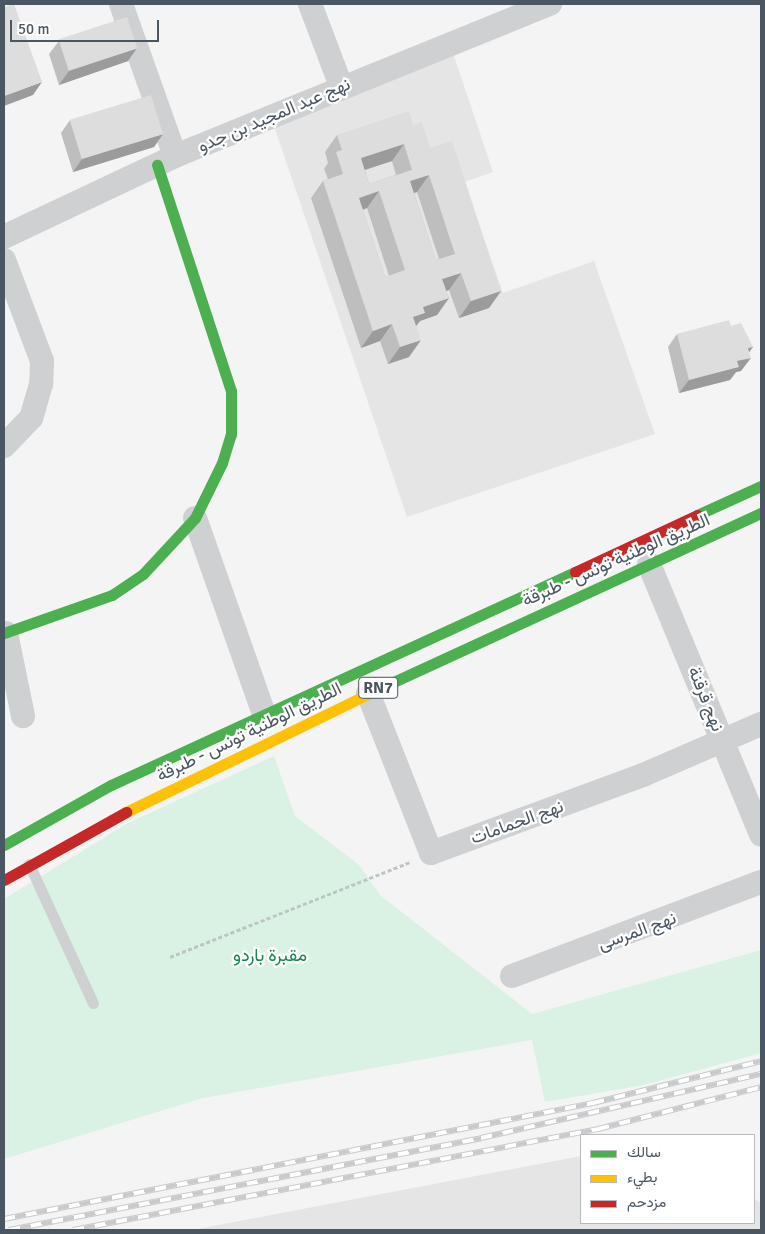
<!DOCTYPE html>
<meta charset="utf-8">
<style>
body{margin:0}
#map{position:relative;width:765px;height:1234px;overflow:hidden;background:#f4f4f4;font-family:Signika,Vazirmatn,sans-serif}
div>[style]{position:absolute}
.education>*{inset:0;background:#e6e5e6}
.green>*{inset:0;background:#d9f2e3}
.path>*{height:3px;margin-top:-1.5px;transform-origin:0;background:repeating-linear-gradient(90deg,#bcc7c4 0 4px,transparent 0 6.5px)}
.lane>*{height:11px;margin:-5.5px;padding:0 5.5px;transform-origin:5.5px;border-radius:5.5px;background:#ced0d2}
.street>*{height:24px;margin:-12px;padding:0 12px;transform-origin:12px;border-radius:12px;background:#ced0d2}
.fast>*{height:11px;margin:-5.5px;padding:0 5.5px;transform-origin:5.5px;border-radius:5.5px;background:#4caf50}
.slow>*{height:11px;margin:-5.5px;padding:0 5.5px;transform-origin:5.5px;border-radius:5.5px;background:#ffc107}
.jam>*{height:11px;margin:-5.5px;padding:0 5.5px;transform-origin:5.5px;border-radius:5.5px;background:#c62828}
.rail>*{height:5.5px;margin-top:-2.75px;transform-origin:0;background:repeating-linear-gradient(90deg,#fff 0 11px,#c9cacc 0 22px);box-sizing:border-box;border-block:1px solid #c9cacc}
.wall>*{inset:0;background:#bebebf}
.shaded-wall>*{inset:0;background:#9b9b9b}
.building>*{inset:0;background:#ddddde;transform-origin:0 0}
span{translate:-50% -50%;white-space:nowrap;text-align:center;line-height:1.15;-webkit-text-stroke:4.5px #fff;paint-order:stroke}
.shield-label span{padding:1px 4px;background:#fff;border:1px solid;border-radius:4px;-webkit-text-stroke-width:0}
.shield-label{font-size:16px;color:#4a5661;font-weight:700}
.street-label{font-size:18px;color:#4a5661}
.park-label{font-size:18px;color:#17864f}
.frame{position:absolute;inset:0;border:5px solid #4a5661;pointer-events:none}
.legend{position:absolute;left:580px;top:1134px;width:175px;height:90px;box-sizing:border-box;background:#fff;border:1px solid #b7bbc0;margin:0;padding:6px 9px;list-style:none;font-size:15px;color:#4a5661}
.legend li{display:flex;align-items:center;gap:10px;height:25px}
.legend b{width:25px;border:1px solid #b7bbc0}
.scale{position:absolute;left:10px;top:20px;width:149px;height:22px;box-sizing:border-box;border:2px solid #4a5661;border-top:0;padding-left:6px;font-size:15px;line-height:18px;white-space:nowrap;color:#4a5661;-webkit-text-stroke:4px #fff;paint-order:stroke}
</style>
<div id="map">
<div class="education">
<i style="clip-path:polygon(453px 53px,493px 172px,464px 182px,503px 293px,594px 261px,655px 434px,407px 517px,273px 123px)"></i>
<i style="clip-path:polygon(581px 1156px,581px 1223px,754px 1223px,754px 1199px,761px 1203px,761px 1230px,192px 1230px)"></i>
</div>
<div class="green">
<i style="clip-path:polygon(274px 756px,295px 816px,359px 865px,380px 895px,532px 1014px,761px 950px,761px 1053px,644px 1085px,545px 1102px,532px 1040px,203px 1098px,4px 1159px,4px 899px,128px 823px)"></i>
</div>
<div class="path">
<i style="left:170px;top:957px;width:260px;rotate:-21.6deg"></i>
</div>
<div class="lane">
<i style="left:29px;top:864px;width:153px;rotate:65.3deg"></i>
</div>
<div class="street">
<i style="left:121px;top:4px;width:161px;rotate:70.4deg"></i>
<i style="left:310px;top:4px;width:88px;rotate:69.3deg"></i>
<i style="left:4px;top:237px;width:189px;rotate:-25.3deg"></i>
<i style="left:175px;top:156px;width:405px;rotate:-22.1deg"></i>
<i style="left:4px;top:260px;width:108px;rotate:69.4deg"></i>
<i style="left:42px;top:361px;width:23px;rotate:92deg"></i>
<i style="left:41px;top:384px;width:35px;rotate:106deg"></i>
<i style="left:31px;top:418px;width:39px;rotate:134deg"></i>
<i style="left:195px;top:518px;width:208px;rotate:70.6deg"></i>
<i style="left:649px;top:564px;width:293px;rotate:67.5deg"></i>
<i style="left:6px;top:633px;width:85px;rotate:78.4deg"></i>
<i style="left:368px;top:693px;width:172px;rotate:68.5deg"></i>
<i style="left:431px;top:853px;width:226px;rotate:-20.2deg"></i>
<i style="left:643px;top:775px;width:129px;rotate:-23.4deg"></i>
<i style="left:512px;top:976px;width:266px;rotate:-20.7deg"></i>
</div>
<div class="fast">
<i style="left:697px;top:515px;width:70px;rotate:-24.4deg"></i>
<i style="left:4px;top:633px;width:114px;rotate:-19.4deg"></i>
<i style="left:112px;top:595px;width:37px;rotate:-34deg"></i>
<i style="left:143px;top:574px;width:76px;rotate:-47.1deg"></i>
<i style="left:195px;top:518px;width:61px;rotate:-63.9deg"></i>
<i style="left:222px;top:463px;width:30px;rotate:-73deg"></i>
<i style="left:231px;top:434px;width:43px;rotate:-90deg"></i>
<i style="left:231px;top:391px;width:238px;rotate:-108.1deg"></i>
<i style="left:376px;top:690px;width:424px;rotate:-24.7deg"></i>
<i style="left:4px;top:845px;width:123px;rotate:-29.3deg"></i>
<i style="left:111px;top:785px;width:511px;rotate:-24.66deg"></i>
</div>
<div class="slow">
<i style="left:126px;top:812px;width:278px;rotate:-26deg"></i>
</div>
<div class="jam">
<i style="left:575px;top:572px;width:135px;rotate:-25deg"></i>
<i style="left:4px;top:880px;width:140px;rotate:-29.1deg"></i>
</div>
<div class="rail">
<i style="left:4px;top:1219px;width:600px;rotate:-11.14deg"></i>
<i style="left:593px;top:1103px;width:173px;rotate:-14deg"></i>
<i style="left:9px;top:1230px;width:481px;rotate:-11deg"></i>
<i style="left:481px;top:1138px;width:287px;rotate:-12.9deg"></i>
<i style="left:73px;top:1230px;width:535px;rotate:-10.89deg"></i>
<i style="left:598px;top:1129px;width:168px;rotate:-14.4deg"></i>
</div>
<div class="wall">
<i style="clip-path:polygon(59px 41px,137px 48px,128px 61px,59px 85px,49px 54px)"></i>
<i style="clip-path:polygon(70px 120px,163px 134px,154px 147px,73px 172px,61px 133px)"></i>
<i style="clip-path:polygon(evenodd,413px 125px,430px 148px,501px 291px,489px 308px,459px 318px,449px 290px,446px 291px,449px 298px,437px 315px,420px 321px,416px 326px,409px 357px,388px 364px,380px 341px,361px 348px,311px 198px,323px 181px,328px 179px,324px 169px,328px 163px,325px 152px,337px 135px,413px 125px,392px 161px,396px 175px,369px 184px,365px 170px,392px 161px,413px 125px,417px 192px,439px 259px,436px 260px,414px 193px,417px 192px,413px 125px,367px 208px,389px 276px,385px 277px,363px 210px,367px 208px)"></i>
<i style="clip-path:polygon(731px 326px,753px 347px,749px 352px,741px 371px,736px 372px,730px 380px,679px 393px,668px 347px,677px 334px)"></i>
</div>
<div class="shaded-wall">
<i style="clip-path:polygon(137px 48px,128px 61px,59px 85px,69px 71px)"></i>
<i style="clip-path:polygon(42px 82px,33px 95px,4px 106px,4px 96px)"></i>
<i style="clip-path:polygon(163px 134px,154px 147px,73px 172px,82px 159px)"></i>
<i style="clip-path:polygon(404px 144px,392px 161px,349px 175px,361px 158px)"></i>
<i style="clip-path:polygon(429px 175px,417px 192px,398px 198px,410px 181px)"></i>
<i style="clip-path:polygon(379px 191px,367px 208px,347px 215px,359px 198px)"></i>
<i style="clip-path:polygon(461px 273px,449px 290px,430px 296px,442px 279px)"></i>
<i style="clip-path:polygon(501px 291px,489px 308px,459px 318px,471px 301px)"></i>
<i style="clip-path:polygon(449px 298px,437px 315px,420px 321px,413px 330px,413px 317px,423px 307px)"></i>
<i style="clip-path:polygon(392px 324px,380px 341px,361px 348px,373px 331px)"></i>
<i style="clip-path:polygon(421px 340px,409px 357px,388px 364px,400px 347px)"></i>
<i style="clip-path:polygon(753px 347px,744px 359px,751px 358px,741px 371px,736px 372px,730px 380px,679px 393px,689px 380px,737px 361px,748px 348px)"></i>
</div>
<div class="building">
<i style="clip-path:polygon(14px 4px,42px 82px,4px 96px,4px 7px)"></i>
<i style="left:127px;top:17px;width:33px;height:72px;rotate:72deg"></i>
<i style="left:151px;top:95px;width:41px;height:85px;rotate:73deg"></i>
<i style="clip-path:polygon(evenodd,409px 111px,413px 125px,422px 122px,430px 148px,452px 141px,501px 291px,471px 301px,461px 273px,442px 279px,449px 298px,423px 307px,425px 313px,413px 317px,421px 340px,400px 347px,392px 324px,373px 331px,323px 181px,343px 174px,336px 152px,342px 150px,337px 135px,409px 111px,404px 144px,412px 170px,369px 184px,361px 158px,404px 144px,409px 111px,429px 175px,455px 254px,436px 260px,410px 181px,429px 175px,409px 111px,379px 191px,405px 270px,385px 277px,359px 198px,379px 191px)"></i>
<i style="clip-path:polygon(729px 320px,731px 326px,741px 323px,753px 347px,748px 348px,751px 358px,737px 361px,739px 367px,689px 380px,677px 334px)"></i>
</div>
<div class="shield-label">
<span style="left:378px;top:688px">RN7</span>
</div>
<div class="street-label">
<span style="left:274px;top:115px;rotate:-23deg">نهج عبد المجيد بن جدو</span>
<span style="left:616px;top:560px;rotate:-24deg">الطريق الوطنية تونس - طبرقة</span>
<span style="left:706px;top:699px;rotate:68deg">نهج قرقنة</span>
<span style="left:249px;top:732px;rotate:-26deg">الطريق الوطنية تونس - طبرقة</span>
<span style="left:517px;top:822px;rotate:-20deg">نهج الحمامات</span>
<span style="left:637px;top:931px;rotate:-20deg">نهج المرسى</span>
</div>
<div class="park-label">
<span style="left:270px;top:955px">مقبرة باردو</span>
</div>
<div class="frame"></div>
<ul class="legend">
<li><b style="height:6px;background:#4caf50"></b>سالك</li>
<li><b style="height:6px;background:#ffc107"></b>بطيء</li>
<li><b style="height:6px;background:#c62828"></b>مزدحم</li>
</ul>
<div class="scale">50 m</div>
</div>
